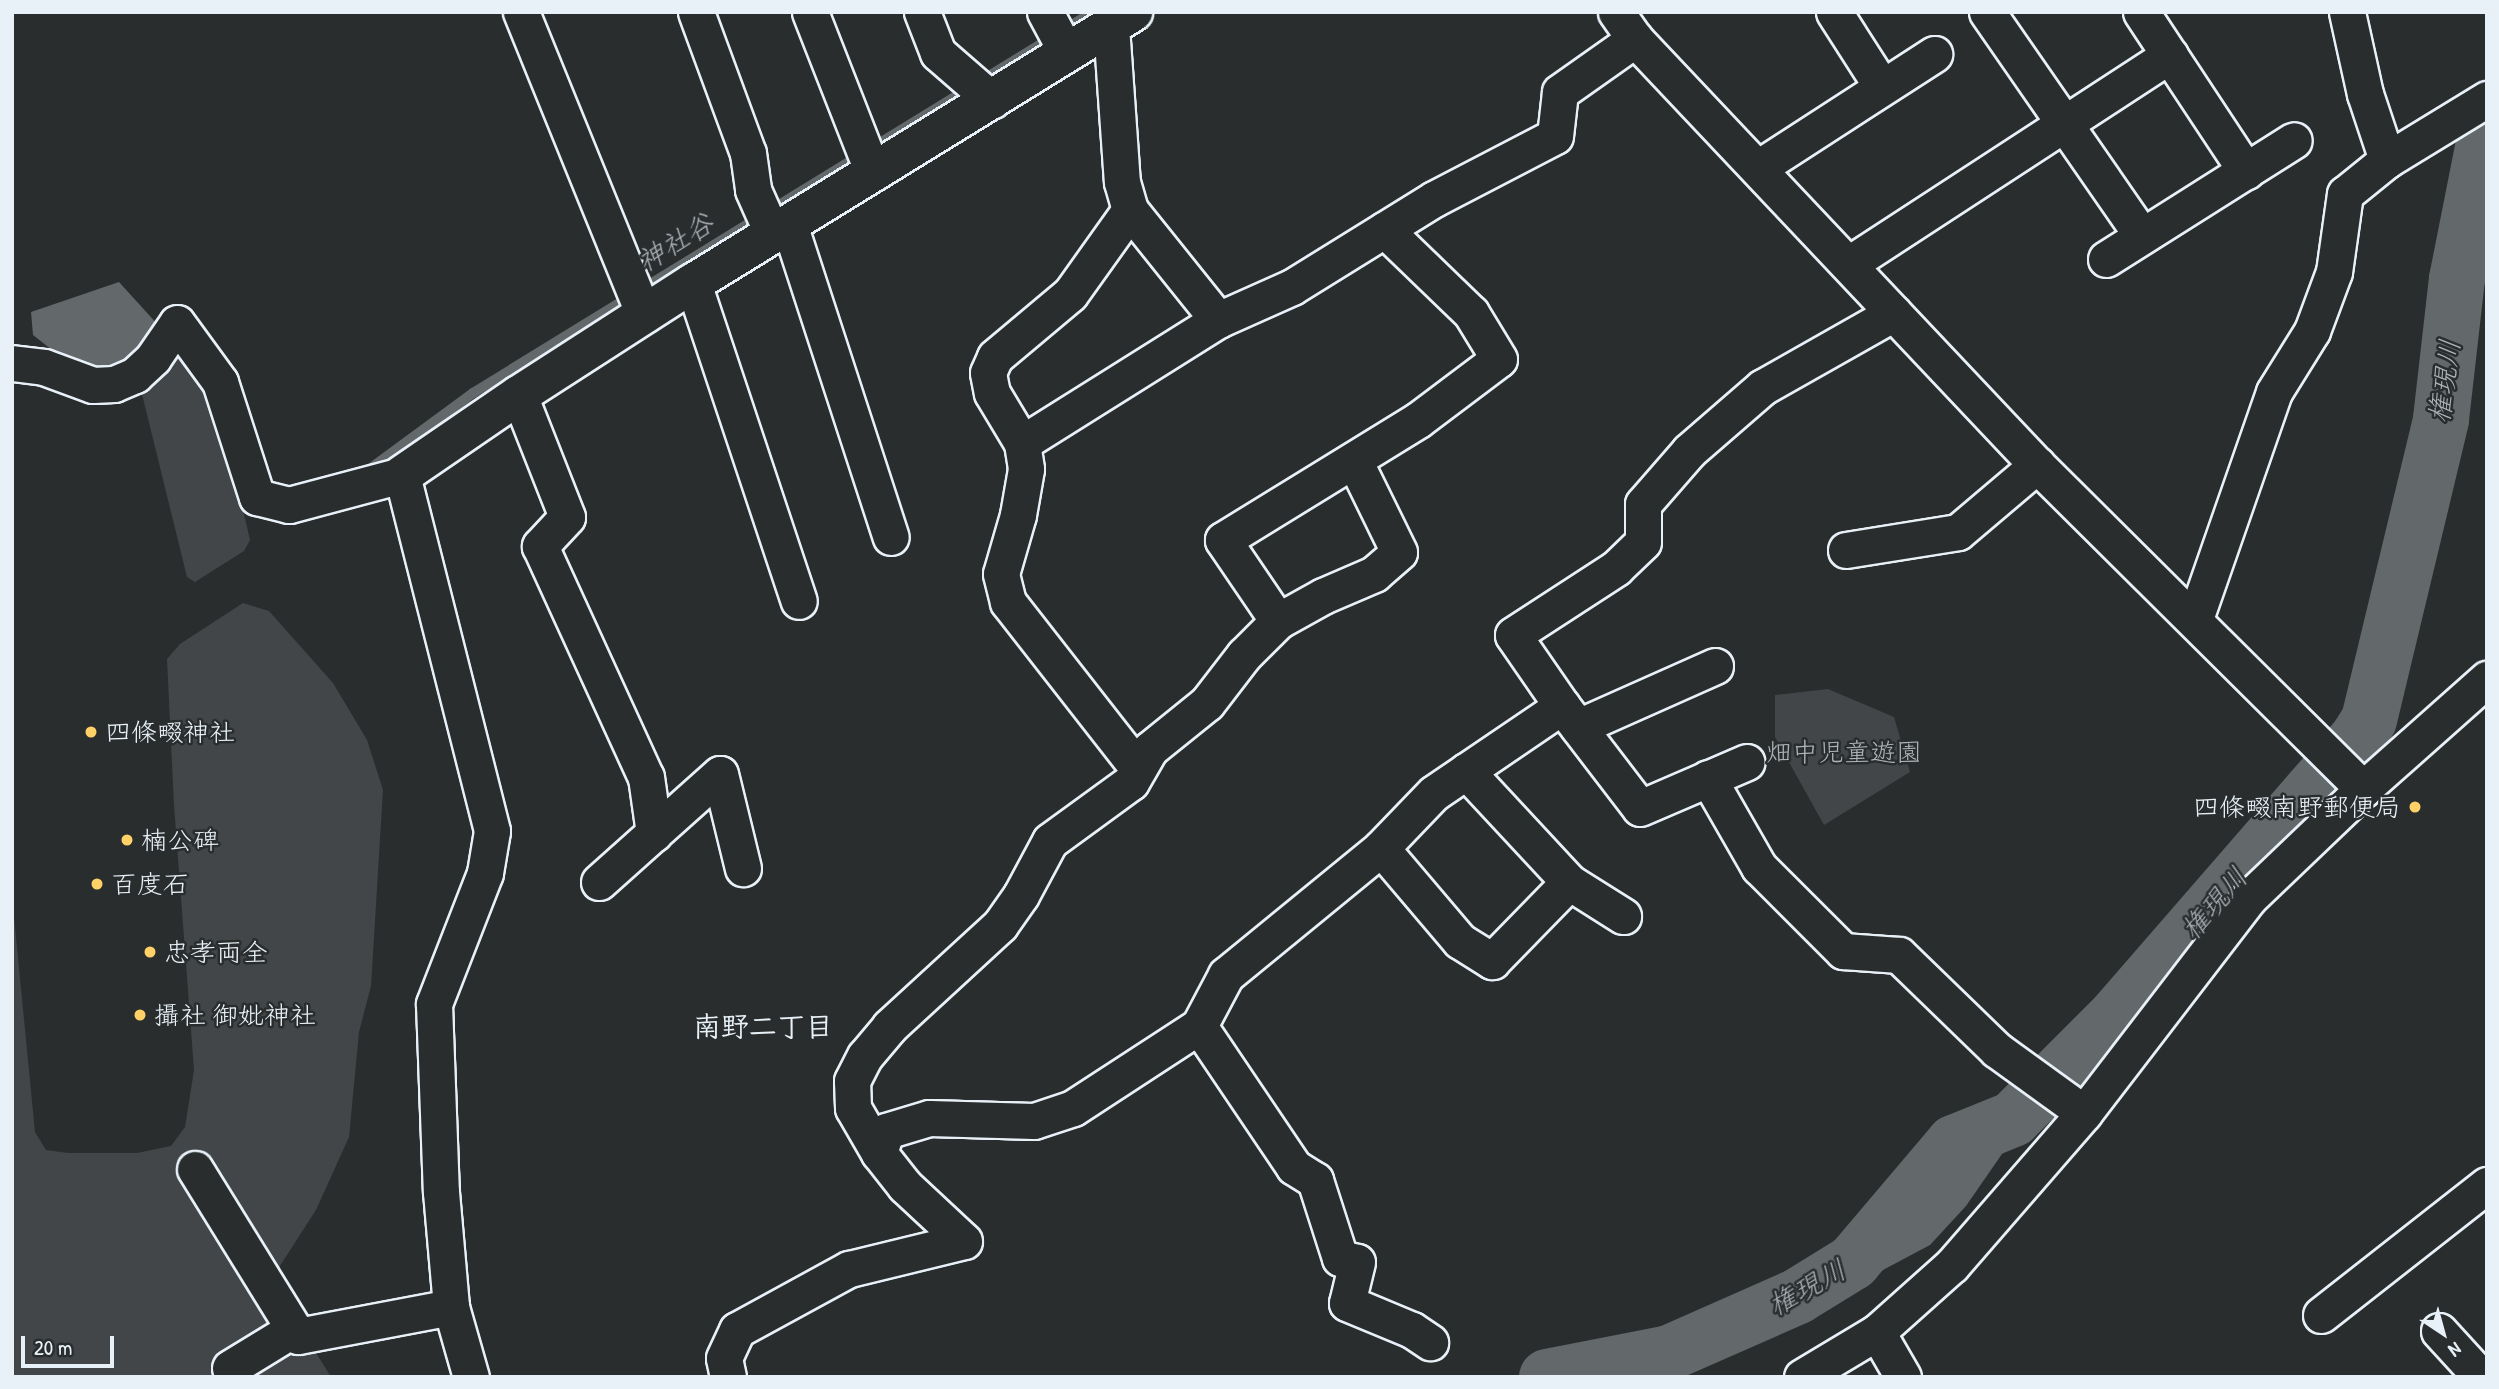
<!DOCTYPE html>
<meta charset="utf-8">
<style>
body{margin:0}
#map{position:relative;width:2499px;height:1389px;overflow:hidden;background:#2a2d2e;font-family:"Patrick Hand","Klee One",sans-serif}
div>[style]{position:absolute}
.green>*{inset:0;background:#424648}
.water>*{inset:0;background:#63686b}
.stream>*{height:10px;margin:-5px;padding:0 5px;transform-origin:5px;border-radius:5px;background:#63686b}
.river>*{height:56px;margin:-28px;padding:0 28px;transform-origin:28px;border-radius:28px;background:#63686b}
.roads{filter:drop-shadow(2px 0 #e8f1f8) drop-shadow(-2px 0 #e8f1f8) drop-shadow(0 2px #e8f1f8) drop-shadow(0 -2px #e8f1f8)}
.street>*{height:35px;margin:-17.5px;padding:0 17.5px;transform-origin:17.5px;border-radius:17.5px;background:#2a2d2e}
.secondary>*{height:38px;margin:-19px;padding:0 19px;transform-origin:19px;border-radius:19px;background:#2a2d2e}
.dots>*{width:19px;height:19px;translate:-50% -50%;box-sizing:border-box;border:4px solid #2a2d2e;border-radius:50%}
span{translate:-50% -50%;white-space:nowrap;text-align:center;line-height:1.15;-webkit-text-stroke:5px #2a2d2e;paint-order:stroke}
.poi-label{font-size:26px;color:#e8f1f8}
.left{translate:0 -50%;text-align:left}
.right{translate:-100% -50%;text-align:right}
.park-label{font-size:26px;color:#aeb5ba}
.water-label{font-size:28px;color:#acb3b9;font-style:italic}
.neighbourhood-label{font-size:28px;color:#e8f1f8;font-weight:700}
.frame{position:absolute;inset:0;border:14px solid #e8f1f8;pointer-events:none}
.north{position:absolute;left:2408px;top:1298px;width:70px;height:70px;-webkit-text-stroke:5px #2a2d2e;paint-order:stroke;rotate:144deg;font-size:19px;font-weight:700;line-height:28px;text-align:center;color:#e8f1f8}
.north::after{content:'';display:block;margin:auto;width:24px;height:32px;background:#e8f1f8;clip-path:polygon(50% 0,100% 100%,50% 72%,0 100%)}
.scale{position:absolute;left:21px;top:1336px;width:93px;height:32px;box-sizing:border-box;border:4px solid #e8f1f8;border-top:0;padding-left:9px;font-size:21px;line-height:24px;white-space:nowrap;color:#e8f1f8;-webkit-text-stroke:5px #2a2d2e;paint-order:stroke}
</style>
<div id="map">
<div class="green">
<i style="clip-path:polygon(181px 355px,189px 356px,222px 419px,250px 540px,244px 551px,195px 582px,187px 577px,141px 390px,171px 358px)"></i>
<i style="clip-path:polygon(243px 603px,269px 611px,333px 683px,367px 740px,383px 790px,371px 986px,359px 1032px,349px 1137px,316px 1210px,276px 1272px,274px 1285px,331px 1377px,12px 1377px,12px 896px,35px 1132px,46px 1150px,68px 1153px,137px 1153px,171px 1146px,185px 1127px,194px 1070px,174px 805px,167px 659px,180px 644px)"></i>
<i style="clip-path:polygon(1828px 689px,1894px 717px,1910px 772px,1824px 825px,1775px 737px,1775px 695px)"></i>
</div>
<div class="water">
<i style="clip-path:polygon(119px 282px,159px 326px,134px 356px,110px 369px,71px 365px,33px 335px,31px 312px)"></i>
<i style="clip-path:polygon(1996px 1119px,2013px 1138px,1966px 1206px,1930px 1245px,1866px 1279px,1843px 1259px,1961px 1129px)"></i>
</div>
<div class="stream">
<i style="left:371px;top:468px;width:127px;rotate:-36.3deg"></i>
<i style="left:473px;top:393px;width:728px;rotate:-31.57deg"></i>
</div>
<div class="river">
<i style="left:1547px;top:1377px;width:124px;rotate:-11.1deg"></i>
<i style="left:1669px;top:1353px;width:141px;rotate:-23.8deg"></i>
<i style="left:1798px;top:1296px;width:65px;rotate:-31.7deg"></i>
<i style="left:1853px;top:1262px;width:156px;rotate:-49.7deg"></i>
<i style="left:1954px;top:1143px;width:64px;rotate:-22.1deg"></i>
<i style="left:2013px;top:1119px;width:144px;rotate:-45deg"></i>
<i style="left:2115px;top:1017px;width:369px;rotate:-49deg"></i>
<i style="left:2357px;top:739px;width:22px;rotate:-58deg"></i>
<i style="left:2369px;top:720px;width:309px;rotate:-76.5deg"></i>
<i style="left:2441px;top:419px;width:141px;rotate:-83.5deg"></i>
<i style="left:2457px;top:279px;width:154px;rotate:-78.8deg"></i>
</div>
<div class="roads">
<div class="street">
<i style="left:521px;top:12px;width:327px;rotate:67.9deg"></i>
<i style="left:696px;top:12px;width:150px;rotate:69.8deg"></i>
<i style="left:748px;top:153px;width:37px;rotate:82deg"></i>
<i style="left:753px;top:190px;width:49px;rotate:66deg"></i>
<i style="left:810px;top:12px;width:173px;rotate:68.6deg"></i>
<i style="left:922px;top:12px;width:44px;rotate:68.7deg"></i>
<i style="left:938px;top:53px;width:72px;rotate:41deg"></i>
<i style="left:1045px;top:12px;width:47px;rotate:61.8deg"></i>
<i style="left:1616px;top:12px;width:33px;rotate:55deg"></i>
<i style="left:1635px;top:39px;width:586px;rotate:46.66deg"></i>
<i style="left:2037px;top:465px;width:460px;rotate:44.8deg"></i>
<i style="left:1834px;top:12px;width:89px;rotate:57.4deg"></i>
<i style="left:1987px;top:12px;width:272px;rotate:55.3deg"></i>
<i style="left:2141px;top:12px;width:191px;rotate:56.6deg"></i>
<i style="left:1111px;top:26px;width:156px;rotate:86deg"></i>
<i style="left:1122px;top:182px;width:29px;rotate:74deg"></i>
<i style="left:1130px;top:210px;width:103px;rotate:125.5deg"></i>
<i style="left:1070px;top:294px;width:98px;rotate:140deg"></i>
<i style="left:995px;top:357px;width:17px;rotate:114deg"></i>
<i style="left:988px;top:373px;width:20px;rotate:79deg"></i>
<i style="left:992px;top:393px;width:58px;rotate:59deg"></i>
<i style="left:1022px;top:443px;width:26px;rotate:81deg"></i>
<i style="left:1026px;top:469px;width:47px;rotate:99.9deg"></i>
<i style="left:1018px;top:515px;width:61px;rotate:106.1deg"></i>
<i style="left:1001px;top:574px;width:29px;rotate:76deg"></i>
<i style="left:1008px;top:602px;width:209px;rotate:52deg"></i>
<i style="left:2387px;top:160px;width:117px;rotate:-31.4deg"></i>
<i style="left:1758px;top:168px;width:210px;rotate:-32.9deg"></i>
<i style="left:1130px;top:210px;width:141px;rotate:51.3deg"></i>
<i style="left:789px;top:224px;width:329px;rotate:72deg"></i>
<i style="left:2106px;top:259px;width:222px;rotate:-32.3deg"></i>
<i style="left:1849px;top:264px;width:383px;rotate:-33.1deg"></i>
<i style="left:693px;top:283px;width:335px;rotate:71.6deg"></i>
<i style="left:12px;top:363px;width:32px;rotate:7deg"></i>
<i style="left:44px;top:367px;width:52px;rotate:20.2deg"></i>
<i style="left:93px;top:385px;width:21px;rotate:-3deg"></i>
<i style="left:114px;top:384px;width:23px;rotate:-23deg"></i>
<i style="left:135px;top:375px;width:25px;rotate:-43deg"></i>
<i style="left:153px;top:358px;width:42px;rotate:-55.6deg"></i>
<i style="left:177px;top:323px;width:73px;rotate:53.9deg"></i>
<i style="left:220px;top:382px;width:121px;rotate:72.2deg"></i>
<i style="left:257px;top:497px;width:33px;rotate:14deg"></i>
<i style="left:289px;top:505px;width:117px;rotate:-14.9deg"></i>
<i style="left:402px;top:475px;width:367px;rotate:75.8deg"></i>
<i style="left:492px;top:831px;width:43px;rotate:99.5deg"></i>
<i style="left:485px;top:873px;width:141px;rotate:111.3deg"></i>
<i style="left:434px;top:1004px;width:188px;rotate:87.9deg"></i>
<i style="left:441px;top:1192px;width:115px;rotate:85deg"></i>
<i style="left:451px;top:1307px;width:73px;rotate:74.1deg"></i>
<i style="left:519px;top:395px;width:131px;rotate:68.5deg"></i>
<i style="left:567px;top:517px;width:40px;rotate:133deg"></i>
<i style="left:540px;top:546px;width:254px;rotate:65.4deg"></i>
<i style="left:646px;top:777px;width:57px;rotate:81.9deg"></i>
<i style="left:1022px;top:443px;width:231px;rotate:-32.1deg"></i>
<i style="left:1218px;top:320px;width:81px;rotate:-24deg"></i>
<i style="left:1292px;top:287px;width:167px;rotate:-31.8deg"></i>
<i style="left:1434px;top:199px;width:136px;rotate:-27.5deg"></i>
<i style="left:1555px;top:136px;width:44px;rotate:-83.5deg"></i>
<i style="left:1560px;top:92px;width:92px;rotate:-35.2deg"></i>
<i style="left:1846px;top:550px;width:113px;rotate:-9.1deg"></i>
<i style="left:1958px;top:532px;width:104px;rotate:-40.3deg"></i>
<i style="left:2195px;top:619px;width:240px;rotate:-70.8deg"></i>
<i style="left:2274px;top:392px;width:72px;rotate:-58.1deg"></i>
<i style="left:2312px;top:331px;width:63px;rotate:-69.6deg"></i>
<i style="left:2334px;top:272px;width:79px;rotate:-82deg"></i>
<i style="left:2345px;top:194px;width:54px;rotate:-39deg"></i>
<i style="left:2387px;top:160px;width:70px;rotate:-108.4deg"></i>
<i style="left:2365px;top:94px;width:84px;rotate:-102.4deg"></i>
<i style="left:1278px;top:621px;width:98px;rotate:-124.2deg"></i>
<i style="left:1223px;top:540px;width:229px;rotate:-31.6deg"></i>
<i style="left:1418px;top:420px;width:101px;rotate:-37deg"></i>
<i style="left:1499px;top:359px;width:54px;rotate:-121.3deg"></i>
<i style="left:1471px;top:313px;width:120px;rotate:-136deg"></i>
<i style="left:1562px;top:706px;width:128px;rotate:52.6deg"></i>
<i style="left:1640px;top:808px;width:116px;rotate:-23.3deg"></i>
<i style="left:1578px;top:727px;width:150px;rotate:-24deg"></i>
<i style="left:1466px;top:771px;width:151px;rotate:47.1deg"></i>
<i style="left:1569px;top:882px;width:64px;rotate:32.2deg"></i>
<i style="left:1708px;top:778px;width:103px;rotate:60.2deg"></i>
<i style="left:1759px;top:867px;width:119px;rotate:45deg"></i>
<i style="left:1843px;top:951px;width:56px;rotate:4.1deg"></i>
<i style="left:1899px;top:955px;width:136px;rotate:44.1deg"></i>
<i style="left:1997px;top:1050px;width:107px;rotate:35.9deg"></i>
<i style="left:1381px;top:848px;width:122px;rotate:49.7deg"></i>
<i style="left:1460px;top:941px;width:38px;rotate:32deg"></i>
<i style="left:1492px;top:961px;width:110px;rotate:-45.7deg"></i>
<i style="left:599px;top:882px;width:162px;rotate:-41.8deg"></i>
<i style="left:720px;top:774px;width:97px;rotate:76.3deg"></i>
<i style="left:1199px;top:1026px;width:170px;rotate:56deg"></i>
<i style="left:1294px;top:1167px;width:25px;rotate:32deg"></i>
<i style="left:1315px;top:1180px;width:82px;rotate:72.2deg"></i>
<i style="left:1340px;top:1258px;width:17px;rotate:13deg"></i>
<i style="left:1357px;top:1262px;width:42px;rotate:103.7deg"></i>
<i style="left:1347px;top:1303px;width:70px;rotate:22.6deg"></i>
<i style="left:1412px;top:1330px;width:22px;rotate:34deg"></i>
<i style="left:879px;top:1153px;width:52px;rotate:-120deg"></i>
<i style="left:853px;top:1108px;width:27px;rotate:-92deg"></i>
<i style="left:852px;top:1081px;width:28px;rotate:-63deg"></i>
<i style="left:865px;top:1056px;width:38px;rotate:-50deg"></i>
<i style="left:889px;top:1027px;width:151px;rotate:-42.6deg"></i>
<i style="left:1000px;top:925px;width:37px;rotate:-55deg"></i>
<i style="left:1021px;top:895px;width:61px;rotate:-61.8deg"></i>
<i style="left:1050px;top:841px;width:100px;rotate:-36.1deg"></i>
<i style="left:1131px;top:782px;width:38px;rotate:-60deg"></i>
<i style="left:1150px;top:749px;width:73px;rotate:-38.9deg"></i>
<i style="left:1207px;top:703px;width:61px;rotate:-52.4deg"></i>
<i style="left:1244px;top:655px;width:48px;rotate:-45deg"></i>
<i style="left:1278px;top:621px;width:51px;rotate:-29.1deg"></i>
<i style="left:1323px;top:596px;width:56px;rotate:-23.3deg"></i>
<i style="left:1374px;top:574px;width:33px;rotate:-41deg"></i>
<i style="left:1399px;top:552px;width:102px;rotate:-116.1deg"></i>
<i style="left:195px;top:1169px;width:196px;rotate:58.3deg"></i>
<i style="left:298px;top:1336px;width:156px;rotate:-10.7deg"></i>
<i style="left:964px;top:1241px;width:81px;rotate:-137deg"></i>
<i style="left:905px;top:1186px;width:42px;rotate:-128.2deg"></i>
<i style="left:879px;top:1153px;width:23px;rotate:-72deg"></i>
<i style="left:886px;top:1131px;width:45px;rotate:-16.8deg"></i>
<i style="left:929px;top:1118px;width:105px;rotate:1.6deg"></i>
<i style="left:1034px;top:1121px;width:41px;rotate:-18.4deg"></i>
<i style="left:1073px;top:1108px;width:150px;rotate:-33.1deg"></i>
<i style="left:1199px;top:1026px;width:58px;rotate:-62.1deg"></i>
<i style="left:1226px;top:975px;width:200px;rotate:-39.3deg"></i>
<i style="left:1381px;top:848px;width:76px;rotate:-46.1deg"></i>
<i style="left:1434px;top:793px;width:155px;rotate:-34.2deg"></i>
<i style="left:1562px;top:706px;width:86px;rotate:-124.6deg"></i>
<i style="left:1513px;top:635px;width:123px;rotate:-33deg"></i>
<i style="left:1616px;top:568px;width:37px;rotate:-44deg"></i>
<i style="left:1643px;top:542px;width:38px;rotate:-90deg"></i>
<i style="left:1643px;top:504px;width:70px;rotate:-49deg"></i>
<i style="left:1689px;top:451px;width:98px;rotate:-40.9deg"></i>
<i style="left:1763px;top:387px;width:150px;rotate:-29.5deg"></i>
<i style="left:2321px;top:1315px;width:211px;rotate:-38.1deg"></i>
<i style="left:2439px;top:1331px;width:62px;rotate:47.6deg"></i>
<i style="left:1877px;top:1332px;width:52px;rotate:60deg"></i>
<i style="left:230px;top:1368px;width:73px;rotate:-31.5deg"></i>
<i style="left:728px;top:1377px;width:19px;rotate:-102deg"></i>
<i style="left:724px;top:1358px;width:31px;rotate:-65deg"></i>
<i style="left:737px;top:1330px;width:128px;rotate:-28.6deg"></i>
<i style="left:849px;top:1269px;width:118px;rotate:-13.7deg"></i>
<i style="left:1802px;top:1377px;width:87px;rotate:-31deg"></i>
<i style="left:1877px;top:1332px;width:101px;rotate:-41.8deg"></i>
<i style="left:1952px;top:1265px;width:201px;rotate:-49deg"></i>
<i style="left:2084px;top:1113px;width:272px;rotate:-52.5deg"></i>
<i style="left:2250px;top:897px;width:156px;rotate:-43.7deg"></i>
<i style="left:2363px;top:789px;width:166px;rotate:-41.6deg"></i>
</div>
<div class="secondary">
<i style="left:402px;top:475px;width:142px;rotate:-34.4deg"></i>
<i style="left:519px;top:395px;width:207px;rotate:-32.8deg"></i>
<i style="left:693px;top:283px;width:517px;rotate:-31.63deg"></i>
</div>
</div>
<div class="dots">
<i style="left:91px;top:732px;background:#ffd166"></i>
<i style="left:2415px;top:807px;background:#ffd166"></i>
<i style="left:127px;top:840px;background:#ffd166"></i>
<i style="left:97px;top:884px;background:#ffd166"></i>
<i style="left:150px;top:952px;background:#ffd166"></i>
<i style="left:140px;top:1015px;background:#ffd166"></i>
</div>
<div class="poi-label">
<span class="left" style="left:105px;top:732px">四條畷神社</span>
<span class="right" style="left:2401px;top:807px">四條畷南野郵便局</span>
<span class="left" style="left:141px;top:840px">楠公碑</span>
<span class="left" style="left:111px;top:884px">百度石</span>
<span class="left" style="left:164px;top:952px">忠孝両全</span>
<span class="left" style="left:154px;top:1015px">攝社 御妣神社</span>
</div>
<div class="park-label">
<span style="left:1844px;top:752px">畑中児童遊園</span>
</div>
<div class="water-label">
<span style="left:675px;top:242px;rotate:-32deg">神社谷</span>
<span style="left:2444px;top:381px;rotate:-82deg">権現川</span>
<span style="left:2214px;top:903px;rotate:-49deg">権現川</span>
<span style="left:1807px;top:1287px;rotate:-29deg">権現川</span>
</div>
<div class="neighbourhood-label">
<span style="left:763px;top:1026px">南野二丁目</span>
</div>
<div class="frame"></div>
<div class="north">N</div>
<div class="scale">20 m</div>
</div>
